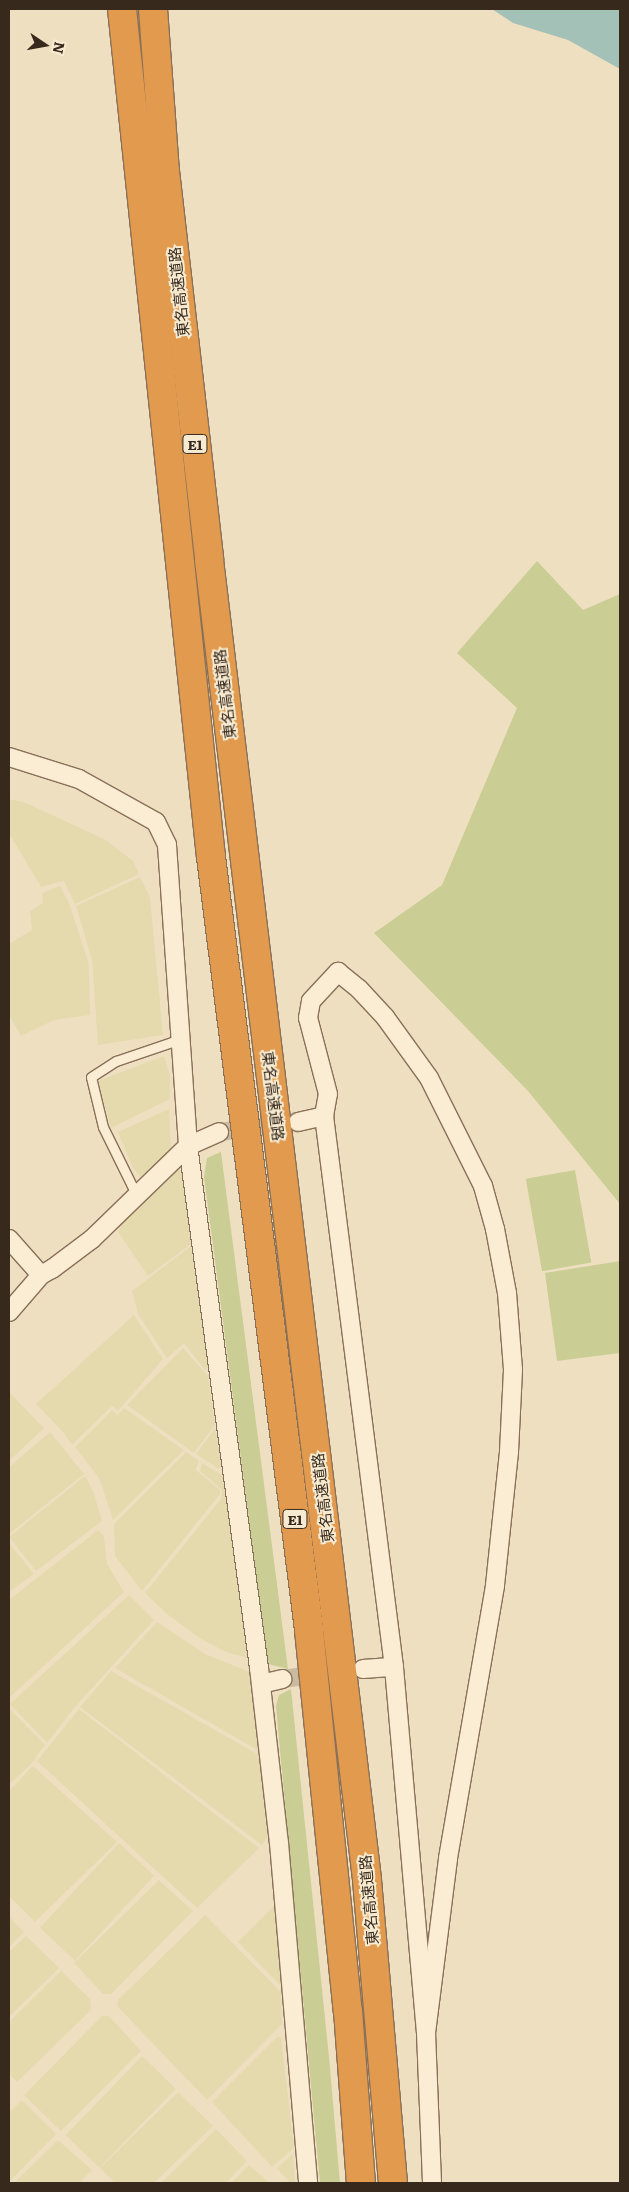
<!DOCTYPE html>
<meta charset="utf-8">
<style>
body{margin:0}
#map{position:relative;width:629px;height:2192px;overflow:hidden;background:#efdfc1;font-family:Literata,"Noto Sans JP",serif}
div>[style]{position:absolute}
.farmland>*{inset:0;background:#e5daae;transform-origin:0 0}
.green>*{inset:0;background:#cace94;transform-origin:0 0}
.water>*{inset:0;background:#a4c1b7}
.street-tunnel>*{height:18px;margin-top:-9px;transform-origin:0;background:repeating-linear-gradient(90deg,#cabba0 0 18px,transparent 0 27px)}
.roads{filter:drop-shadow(1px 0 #897058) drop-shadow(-1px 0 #897058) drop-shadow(0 1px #897058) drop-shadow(0 -1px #897058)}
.lane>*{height:9px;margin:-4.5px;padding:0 4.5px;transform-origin:4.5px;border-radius:4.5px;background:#faedd4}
.street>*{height:18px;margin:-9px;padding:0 9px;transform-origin:9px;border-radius:9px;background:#faedd4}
.highway>*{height:28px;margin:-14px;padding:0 14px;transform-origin:14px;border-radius:14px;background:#e29a4e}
span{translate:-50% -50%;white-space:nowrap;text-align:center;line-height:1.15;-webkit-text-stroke:4px #f6ead0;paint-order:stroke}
.shield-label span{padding:1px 4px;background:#f6ead0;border:1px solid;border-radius:4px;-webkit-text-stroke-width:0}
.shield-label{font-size:14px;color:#38291d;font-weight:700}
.street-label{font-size:15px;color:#38291d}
.frame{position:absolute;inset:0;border:10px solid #38291d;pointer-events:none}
.north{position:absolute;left:20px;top:20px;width:50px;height:50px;-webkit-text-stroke:4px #f6ead0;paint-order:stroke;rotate:102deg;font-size:14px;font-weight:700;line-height:20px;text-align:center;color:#38291d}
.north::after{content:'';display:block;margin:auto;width:18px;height:22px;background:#38291d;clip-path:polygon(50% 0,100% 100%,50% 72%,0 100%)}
</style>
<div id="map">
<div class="farmland">
<i style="clip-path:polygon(9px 799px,26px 803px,106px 840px,133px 861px,139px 874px,75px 904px,64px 881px,41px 887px,9px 833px)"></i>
<i style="clip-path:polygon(140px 877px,150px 897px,163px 1035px,98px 1045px,92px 960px,76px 906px)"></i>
<i style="clip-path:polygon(60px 886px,69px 903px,89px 964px,90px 1015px,54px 1020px,21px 1036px,9px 1015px,9px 944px,32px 930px,30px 911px,43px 903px,42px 893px)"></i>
<i style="clip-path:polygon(164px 1056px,170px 1075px,170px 1099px,111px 1128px,98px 1081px)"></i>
<i style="clip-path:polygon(169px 1109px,171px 1150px,140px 1177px,132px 1166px,118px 1132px)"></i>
<i style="clip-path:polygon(177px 1165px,182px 1173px,191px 1244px,148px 1276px,118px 1232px,124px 1218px)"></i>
<i style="clip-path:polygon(191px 1246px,209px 1365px,205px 1370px,184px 1343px,167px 1358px,138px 1314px,132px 1291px)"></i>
<i style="clip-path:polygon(134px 1315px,163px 1359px,118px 1411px,112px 1406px,72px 1445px,63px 1432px,36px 1404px)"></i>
<i style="clip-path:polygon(183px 1348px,208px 1376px,215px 1425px,194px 1453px,127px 1405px)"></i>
<i style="clip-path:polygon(9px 1392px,44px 1428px,9px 1461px)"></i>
<i style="clip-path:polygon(124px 1408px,184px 1450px,113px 1520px,99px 1478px,75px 1447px,112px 1410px,118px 1415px)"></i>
<i style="clip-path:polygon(215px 1428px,222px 1464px,219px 1469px,196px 1454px)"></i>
<i style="clip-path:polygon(50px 1432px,84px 1474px,9px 1534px,9px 1467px)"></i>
<i style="clip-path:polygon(186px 1452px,199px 1461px,196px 1470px,220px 1490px,220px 1494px,142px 1591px,115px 1556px,114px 1524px)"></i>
<i style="clip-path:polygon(202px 1463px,227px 1478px,248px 1658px,226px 1652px,201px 1639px,167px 1614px,145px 1593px,221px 1499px,222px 1490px,200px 1471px)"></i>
<i style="clip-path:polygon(85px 1476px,93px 1491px,102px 1521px,36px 1571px,9px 1537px)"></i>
<i style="clip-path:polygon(98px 1530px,104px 1536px,107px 1564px,124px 1592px,9px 1698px,9px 1600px)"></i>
<i style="clip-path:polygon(9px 1543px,34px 1574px,9px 1592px)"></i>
<i style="clip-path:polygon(129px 1595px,154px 1620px,75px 1707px,47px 1743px,10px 1704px)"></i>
<i style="clip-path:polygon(157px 1622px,205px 1654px,250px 1672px,259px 1751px,115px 1668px)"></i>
<i style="clip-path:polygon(111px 1671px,259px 1755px,270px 1833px,262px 1845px,80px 1707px)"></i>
<i style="clip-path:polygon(9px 1708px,45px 1745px,31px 1764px,9px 1785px)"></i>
<i style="clip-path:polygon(79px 1709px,259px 1848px,197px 1908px,37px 1761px)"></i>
<i style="clip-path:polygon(33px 1766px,117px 1842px,35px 1922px,9px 1896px,9px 1791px)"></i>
<i style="left:119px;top:1843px;width:48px;height:116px;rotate:43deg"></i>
<i style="clip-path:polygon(159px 1880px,193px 1911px,111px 1994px,103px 1994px,74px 1963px)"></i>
<i style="clip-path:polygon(277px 1903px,284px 1983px,280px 1985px,238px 1942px)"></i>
<i style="clip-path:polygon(205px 1915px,281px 1992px,282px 2024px,207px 2100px,117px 2006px,118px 2000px)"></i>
<i style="clip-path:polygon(9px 1917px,24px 1932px,9px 1947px)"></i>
<i style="clip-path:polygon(26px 1936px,59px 1968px,9px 2017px,9px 1952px)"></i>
<i style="clip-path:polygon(61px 1971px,90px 1999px,91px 2010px,17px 2082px,9px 2074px,9px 2022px)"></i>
<i style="clip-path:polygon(102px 2016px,109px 2016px,141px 2051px,61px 2131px,24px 2095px)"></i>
<i style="clip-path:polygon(277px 2037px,281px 2037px,294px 2148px,272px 2167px,212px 2102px)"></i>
<i style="left:142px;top:2056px;width:47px;height:110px;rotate:44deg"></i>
<i style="clip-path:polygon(178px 2092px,213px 2126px,154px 2183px,115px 2183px,100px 2168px)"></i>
<i style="clip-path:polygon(22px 2100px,56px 2134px,9px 2182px,9px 2113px)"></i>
<i style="clip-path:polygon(216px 2129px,247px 2161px,226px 2183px,161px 2183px)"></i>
<i style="clip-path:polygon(58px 2140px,92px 2170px,79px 2183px,14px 2183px)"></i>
<i style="clip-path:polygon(293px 2154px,295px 2183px,290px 2183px,277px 2168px)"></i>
<i style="clip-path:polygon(249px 2165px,270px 2183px,231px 2183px)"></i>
</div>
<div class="green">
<i style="clip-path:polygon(537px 561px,583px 610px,620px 594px,620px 1204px,528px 1091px,374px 933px,442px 885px,517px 708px,457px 653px)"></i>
<i style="clip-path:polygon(221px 1152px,288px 1669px,268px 1664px,204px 1177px,207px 1158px)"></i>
<i style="left:575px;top:1170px;width:94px;height:50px;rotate:80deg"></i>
<i style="clip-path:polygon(620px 1261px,620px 1353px,557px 1361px,545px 1273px)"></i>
<i style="clip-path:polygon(291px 1689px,329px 2057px,340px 2183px,320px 2183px,276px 1706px,279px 1695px)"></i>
</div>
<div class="water">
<i style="clip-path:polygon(492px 9px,620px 9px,620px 69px,568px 40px,513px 23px)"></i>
</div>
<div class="street-tunnel">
<i style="left:219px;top:1132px;width:67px;rotate:-6.8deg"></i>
<i style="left:282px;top:1679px;width:72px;rotate:-7.2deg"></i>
</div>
<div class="roads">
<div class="lane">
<i style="left:137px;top:1196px;width:77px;rotate:-116.2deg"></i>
<i style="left:103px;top:1127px;width:51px;rotate:-103.5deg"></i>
<i style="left:91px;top:1077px;width:30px;rotate:-33deg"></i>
<i style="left:116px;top:1061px;width:59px;rotate:-18.7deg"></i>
<i style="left:172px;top:1042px;width:9px"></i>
</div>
<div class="street">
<i style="left:9px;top:757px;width:73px;rotate:17.4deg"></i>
<i style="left:79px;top:779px;width:88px;rotate:29.2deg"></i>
<i style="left:156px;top:822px;width:25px;rotate:64deg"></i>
<i style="left:167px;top:845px;width:302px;rotate:86deg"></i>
<i style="left:188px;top:1146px;width:527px;rotate:82.25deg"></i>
<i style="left:259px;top:1668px;width:176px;rotate:83.5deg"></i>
<i style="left:279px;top:1843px;width:341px;rotate:85.1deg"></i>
<i style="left:298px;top:1122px;width:27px;rotate:-13deg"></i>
<i style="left:9px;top:1239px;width:48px;rotate:48.4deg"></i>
<i style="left:9px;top:1312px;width:49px;rotate:-49.1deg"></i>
<i style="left:41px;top:1275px;width:13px;rotate:-29deg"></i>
<i style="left:52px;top:1269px;width:50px;rotate:-36.9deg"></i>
<i style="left:92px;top:1239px;width:134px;rotate:-44.1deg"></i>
<i style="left:188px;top:1146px;width:34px;rotate:-24deg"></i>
<i style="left:363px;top:1669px;width:31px;rotate:-4deg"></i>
<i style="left:261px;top:1684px;width:22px;rotate:-13deg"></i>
<i style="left:426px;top:2033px;width:367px;rotate:-95deg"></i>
<i style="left:394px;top:1667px;width:555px;rotate:-97.24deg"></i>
<i style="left:324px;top:1116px;width:22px;rotate:-80deg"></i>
<i style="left:328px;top:1094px;width:79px;rotate:-104.7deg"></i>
<i style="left:308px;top:1018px;width:17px;rotate:-80deg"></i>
<i style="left:311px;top:1001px;width:40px;rotate:-47deg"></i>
<i style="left:338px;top:972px;width:27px;rotate:39deg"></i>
<i style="left:359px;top:989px;width:38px;rotate:47deg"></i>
<i style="left:385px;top:1017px;width:75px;rotate:54.2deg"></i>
<i style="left:429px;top:1078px;width:121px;rotate:63.4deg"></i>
<i style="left:483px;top:1186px;width:45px;rotate:74.4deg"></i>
<i style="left:495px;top:1229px;width:65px;rotate:79.4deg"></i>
<i style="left:507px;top:1293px;width:77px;rotate:85.5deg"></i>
<i style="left:513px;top:1370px;width:82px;rotate:92.8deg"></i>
<i style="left:509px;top:1452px;width:135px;rotate:96deg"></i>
<i style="left:495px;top:1586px;width:277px;rotate:99.8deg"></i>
<i style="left:448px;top:1859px;width:175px;rotate:97.2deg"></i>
<i style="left:426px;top:2033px;width:150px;rotate:87.7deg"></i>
</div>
<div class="highway">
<i style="left:122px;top:9px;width:853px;rotate:84.01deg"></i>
<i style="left:211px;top:857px;width:779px;rotate:82.77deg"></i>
<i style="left:309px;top:1630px;width:383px;rotate:84.2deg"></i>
<i style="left:348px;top:2011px;width:172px;rotate:85.7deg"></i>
<i style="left:153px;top:9px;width:162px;rotate:85.8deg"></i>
<i style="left:165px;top:171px;width:391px;rotate:83.5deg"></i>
<i style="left:209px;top:560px;width:1329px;rotate:83.17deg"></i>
<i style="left:367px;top:1880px;width:304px;rotate:85.1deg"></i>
</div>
</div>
<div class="shield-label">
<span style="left:195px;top:444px">E1</span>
<span style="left:295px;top:1519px">E1</span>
</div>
<div class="street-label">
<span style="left:178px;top:292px;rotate:-96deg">東名高速道路</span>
<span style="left:224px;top:694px;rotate:-97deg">東名高速道路</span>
<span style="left:274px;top:1096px;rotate:83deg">東名高速道路</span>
<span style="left:322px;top:1498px;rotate:-97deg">東名高速道路</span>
<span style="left:368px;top:1900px;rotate:-95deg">東名高速道路</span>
</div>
<div class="frame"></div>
<div class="north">N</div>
</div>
